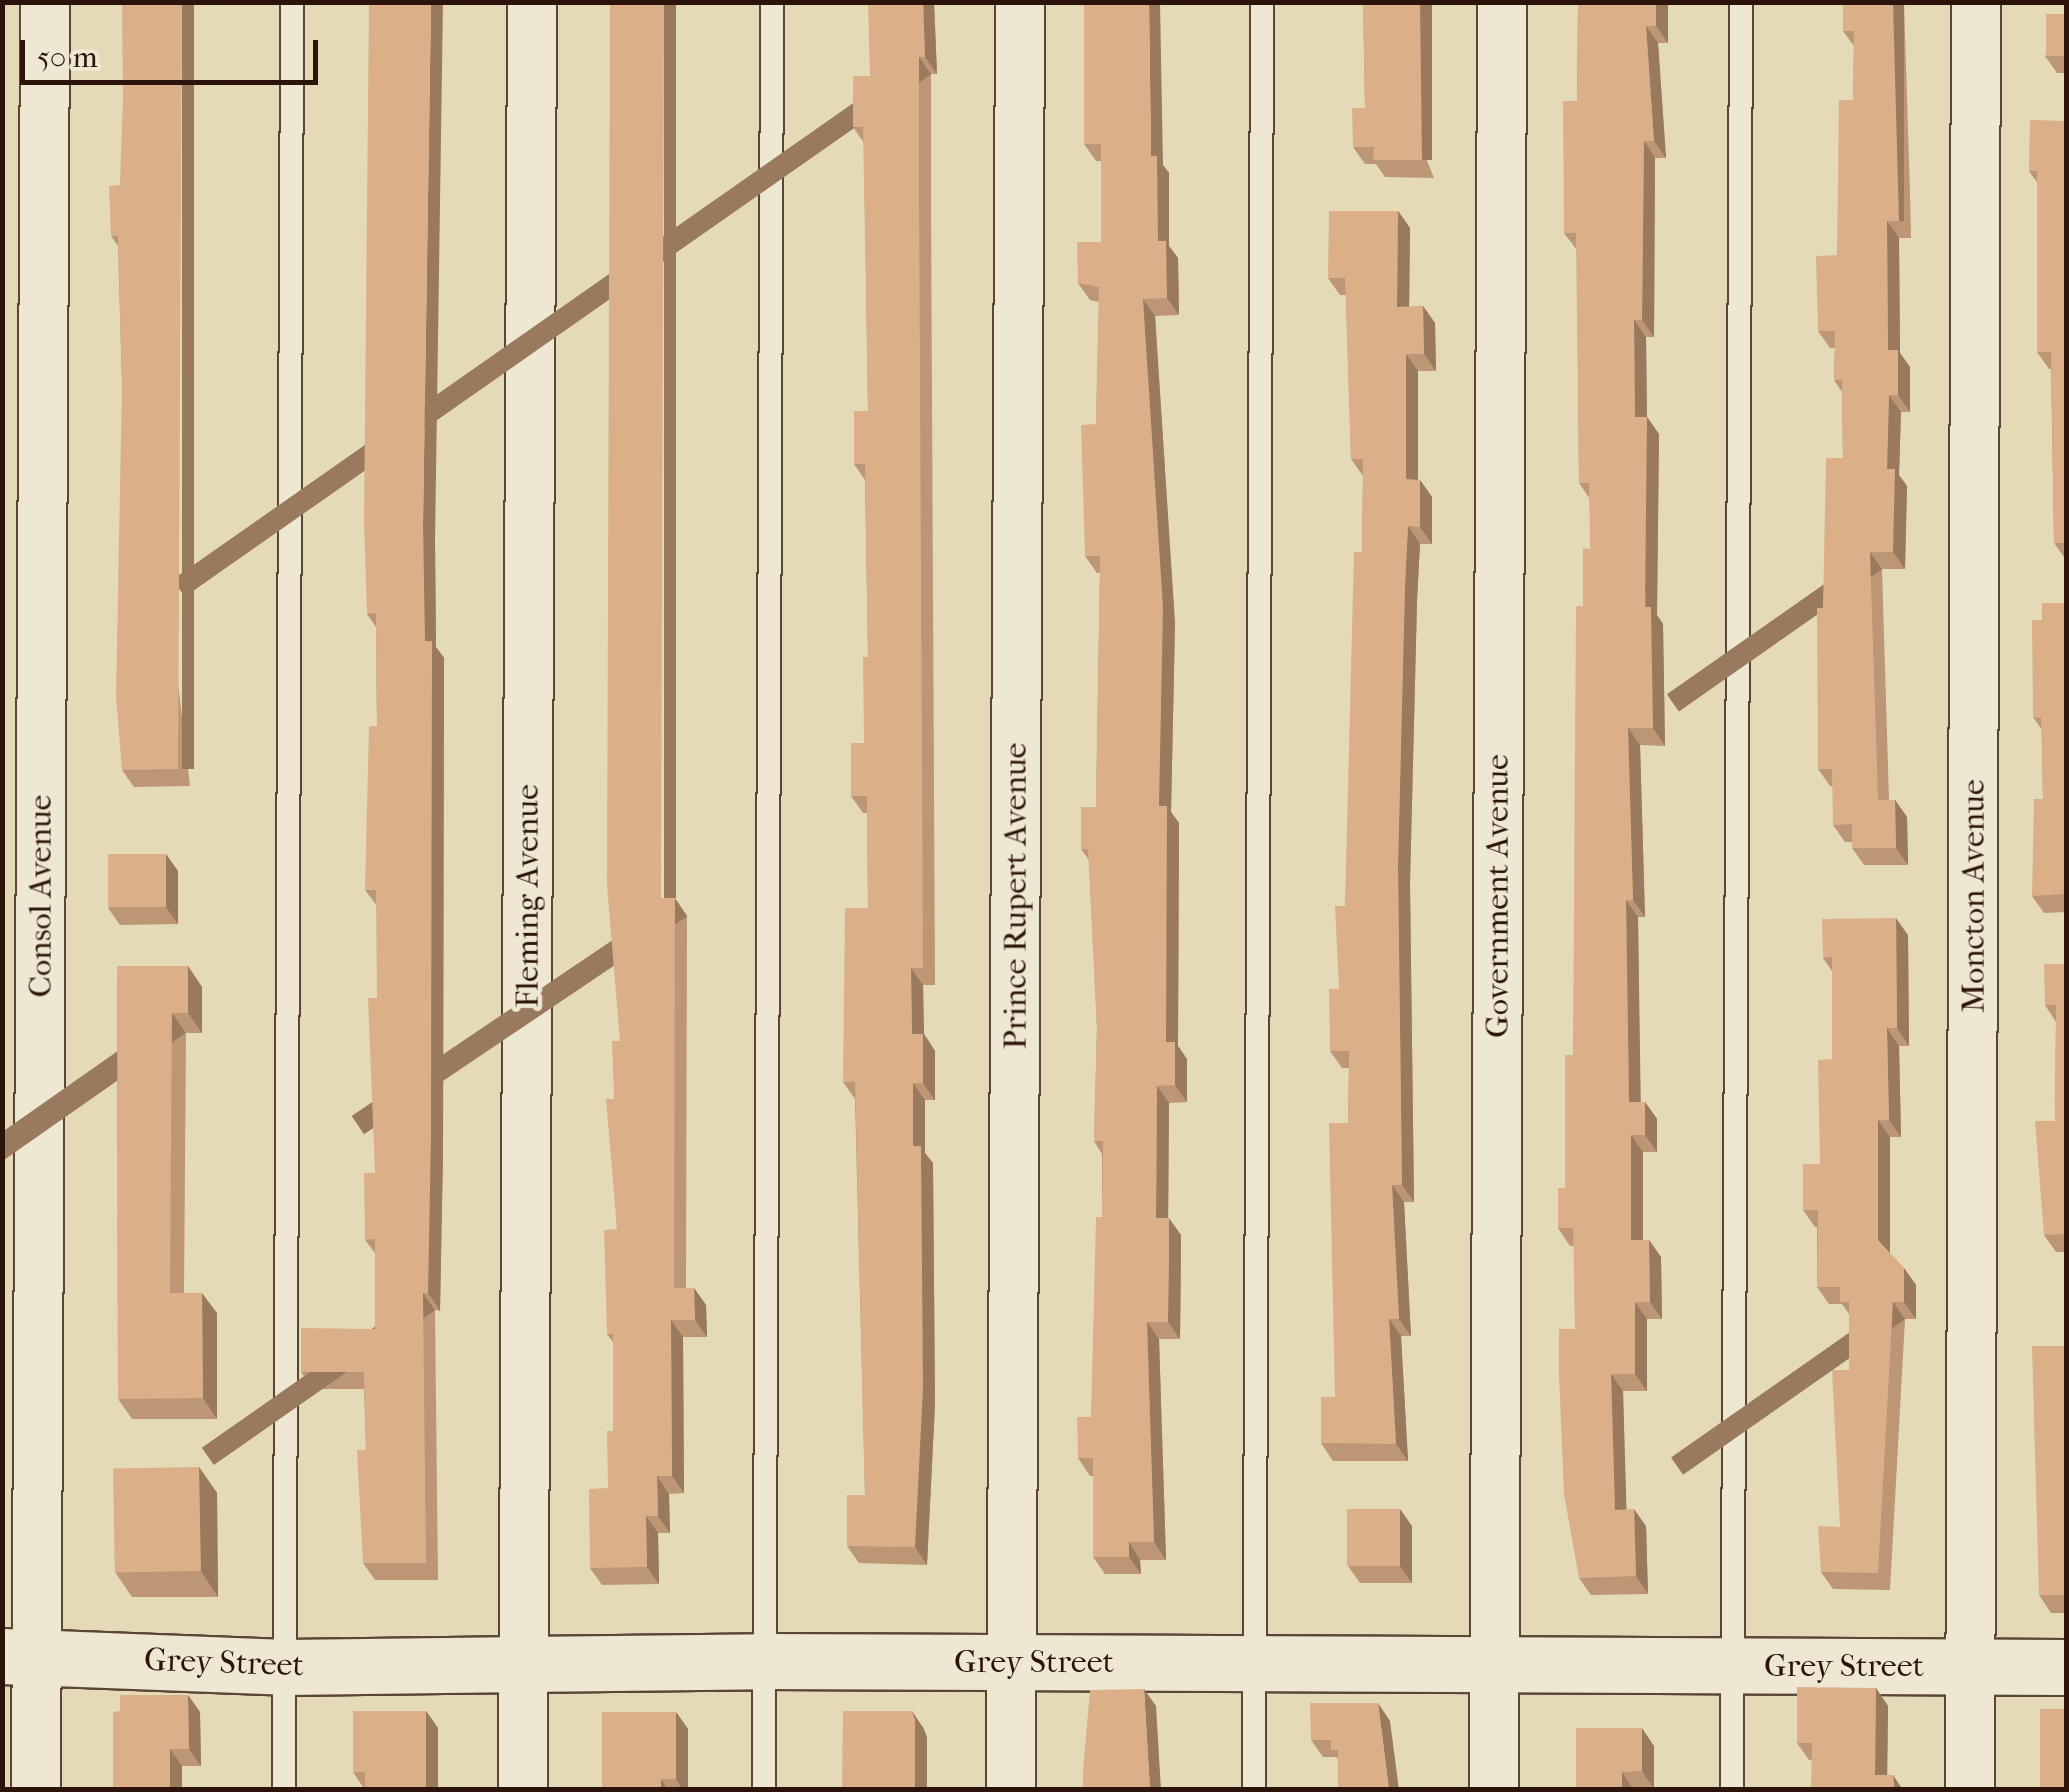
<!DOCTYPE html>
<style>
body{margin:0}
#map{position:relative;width:2069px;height:1792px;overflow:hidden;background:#e5dab8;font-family:"IM FELL French Canon",serif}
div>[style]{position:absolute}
.roads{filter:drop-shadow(2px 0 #5b4636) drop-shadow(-2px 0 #5b4636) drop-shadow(0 2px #5b4636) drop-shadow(0 -2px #5b4636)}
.service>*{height:22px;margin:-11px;padding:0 11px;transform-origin:11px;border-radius:11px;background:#eee7d1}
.minor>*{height:48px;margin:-24px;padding:0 24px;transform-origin:24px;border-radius:24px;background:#eee7d1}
.tertiary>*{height:55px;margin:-27.5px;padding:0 27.5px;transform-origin:27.5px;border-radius:27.5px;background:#eee7d1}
.wall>*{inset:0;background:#bc9675}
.shaded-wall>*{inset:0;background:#997a5f;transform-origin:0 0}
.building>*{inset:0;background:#dbaf88;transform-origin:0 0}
span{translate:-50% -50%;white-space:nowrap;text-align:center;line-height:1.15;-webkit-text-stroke:9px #eee7d1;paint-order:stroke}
.street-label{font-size:32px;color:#2d140b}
.frame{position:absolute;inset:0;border:5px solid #2d140b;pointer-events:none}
.scale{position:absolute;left:20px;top:40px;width:298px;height:45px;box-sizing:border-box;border:5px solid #2d140b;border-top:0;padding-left:12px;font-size:30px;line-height:35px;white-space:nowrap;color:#2d140b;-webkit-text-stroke:8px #eee7d1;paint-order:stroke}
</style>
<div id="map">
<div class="roads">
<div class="service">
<i style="left:284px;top:1790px;width:1788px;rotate:-89.74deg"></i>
<i style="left:764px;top:1790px;width:1788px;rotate:-89.74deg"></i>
<i style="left:1254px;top:1790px;width:1788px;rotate:-89.74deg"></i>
<i style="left:1732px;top:1790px;width:1788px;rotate:-89.71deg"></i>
</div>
<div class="minor">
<i style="left:36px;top:1790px;width:1788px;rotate:-89.71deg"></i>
<i style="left:523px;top:1790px;width:1788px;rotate:-89.71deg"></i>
<i style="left:1011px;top:1790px;width:1788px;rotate:-89.71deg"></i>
<i style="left:1494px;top:1790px;width:1788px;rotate:-89.74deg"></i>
<i style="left:1970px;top:1790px;width:1788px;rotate:-89.81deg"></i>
</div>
<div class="tertiary">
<i style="left:2px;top:1656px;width:283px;rotate:2.2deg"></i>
<i style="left:285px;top:1667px;width:480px;rotate:-0.7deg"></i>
<i style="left:765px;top:1661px;width:1301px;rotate:0.26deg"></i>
</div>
</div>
<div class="wall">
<i style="clip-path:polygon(934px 2px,937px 74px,931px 74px,931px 197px,935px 985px,923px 985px,924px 1034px,935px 1051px,935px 1100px,925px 1100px,925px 1153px,933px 1163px,935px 1404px,927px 1565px,859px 1563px,847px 1546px,865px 1495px,855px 1099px,843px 1082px,868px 908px,867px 813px,863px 813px,851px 796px,864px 743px,868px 657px,865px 480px,854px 464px,868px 411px,864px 143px,853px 127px,870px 76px)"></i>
<i style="clip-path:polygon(1084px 2px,1163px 165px,1169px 173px,1169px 246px,1178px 258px,1179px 315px,1155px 316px,1175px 624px,1171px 812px,1179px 823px,1178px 1046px,1187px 1059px,1187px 1102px,1169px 1103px,1168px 1218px,1181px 1235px,1181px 1272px,1180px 1339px,1159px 1339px,1166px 1560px,1140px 1560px,1141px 1574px,1105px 1574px,1093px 1557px,1093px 1476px,1090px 1476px,1078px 1458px,1091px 1417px,1102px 1217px,1102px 1154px,1094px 1141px,1097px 1028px,1089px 860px,1081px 849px,1096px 807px,1100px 573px,1097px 573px,1085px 556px,1096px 424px,1099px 302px,1090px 300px,1078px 283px,1101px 242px,1101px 161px,1096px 161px,1084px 144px)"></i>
<i style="clip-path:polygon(1363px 2px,1434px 178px,1385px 177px,1376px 164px,1365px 164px,1353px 147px,1365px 108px)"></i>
<i style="clip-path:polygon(1578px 2px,1668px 2px,1668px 43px,1658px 43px,1666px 158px,1655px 158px,1654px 337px,1646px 337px,1647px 417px,1659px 434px,1657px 615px,1663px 624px,1665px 746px,1640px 745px,1645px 917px,1638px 917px,1640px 1102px,1645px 1102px,1657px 1119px,1657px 1152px,1643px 1152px,1643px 1240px,1649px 1240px,1661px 1257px,1662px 1319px,1647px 1319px,1647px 1391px,1623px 1391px,1626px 1509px,1646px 1526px,1648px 1594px,1591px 1595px,1579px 1578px,1574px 1246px,1570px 1246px,1558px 1228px,1565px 1188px,1573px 1055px,1583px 606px,1590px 549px,1590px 499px,1579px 483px,1577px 250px,1564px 233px,1577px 101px)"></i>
<i style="clip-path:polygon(1843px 2px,1904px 2px,1910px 193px,1911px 238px,1899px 238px,1900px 353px,1910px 367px,1910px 412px,1901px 412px,1899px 475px,1907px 486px,1905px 569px,1882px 569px,1889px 800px,1895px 800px,1907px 817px,1908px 865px,1864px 865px,1852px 848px,1852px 842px,1845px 842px,1833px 825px,1833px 786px,1830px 786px,1818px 769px,1823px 608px,1843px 458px,1842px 392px,1834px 380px,1835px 348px,1830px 348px,1818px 331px,1837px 255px,1853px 100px,1854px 46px,1843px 31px)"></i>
<i style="clip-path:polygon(2066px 14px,2066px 73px,2057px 73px,2045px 56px)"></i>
<i style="clip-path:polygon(2066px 121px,2066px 560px,2054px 543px,2051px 369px,2049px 369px,2037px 352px,2037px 182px,2029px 171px)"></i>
<i style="clip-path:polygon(120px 185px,190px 786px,134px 787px,122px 770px,122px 385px,118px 246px,111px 236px)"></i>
<i style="clip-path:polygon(1398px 211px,1410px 228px,1409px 307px,1423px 306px,1435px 323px,1436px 371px,1418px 371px,1418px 480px,1420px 480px,1432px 497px,1432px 544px,1420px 544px,1417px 601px,1410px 883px,1414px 1202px,1404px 1202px,1411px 1336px,1401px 1336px,1408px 1461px,1333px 1461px,1321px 1443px,1335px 1397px,1348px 1123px,1349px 1068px,1342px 1068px,1330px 1051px,1339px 989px,1345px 906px,1362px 552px,1363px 476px,1351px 459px,1346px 295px,1340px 295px,1328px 278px)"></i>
<i style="clip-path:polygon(435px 541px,436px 647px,444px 658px,443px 1153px,440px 1311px,435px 1310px,438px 1580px,375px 1580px,363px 1563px,366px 1450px,364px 1389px,313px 1389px,301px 1372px,375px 1329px,375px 1253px,365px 1240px,375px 1173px,377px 998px,377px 906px,365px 890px,377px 726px,376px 627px,367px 614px)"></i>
<i style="clip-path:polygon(2066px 603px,2066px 912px,2044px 913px,2032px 896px,2043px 799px,2042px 730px,2033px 717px,2042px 620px)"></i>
<i style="clip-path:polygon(178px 871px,178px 924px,120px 925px,108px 908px)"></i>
<i style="clip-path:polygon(673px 898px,687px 916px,686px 1288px,694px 1288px,706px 1305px,707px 1337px,683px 1337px,684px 1493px,669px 1494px,670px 1533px,658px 1533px,659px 1584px,602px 1585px,590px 1568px,608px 1488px,613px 1431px,613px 1342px,607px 1334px,617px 1229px,614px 1099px,620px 1041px)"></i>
<i style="clip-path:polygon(1908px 935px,1909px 1046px,1899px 1046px,1901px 1137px,1890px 1137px,1890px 1253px,1904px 1268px,1916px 1285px,1916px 1319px,1905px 1319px,1890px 1590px,1833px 1589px,1821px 1572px,1840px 1527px,1849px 1370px,1849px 1314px,1842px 1304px,1829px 1304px,1817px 1287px,1817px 1227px,1815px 1227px,1803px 1210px,1820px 1164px,1832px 1059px,1832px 971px,1823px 958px)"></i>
<i style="clip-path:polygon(2066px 964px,2066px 1252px,2056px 1252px,2044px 1235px,2055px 1121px,2056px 1022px,2045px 1005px)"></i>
<i style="clip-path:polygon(117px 966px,188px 966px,202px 987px,202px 1033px,186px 1033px,184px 1293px,217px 1313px,217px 1419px,132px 1419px,118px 1399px)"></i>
<i style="clip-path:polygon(2066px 1346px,2066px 1613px,2051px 1613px,2039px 1595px)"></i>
<i style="clip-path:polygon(199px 1467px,217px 1493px,218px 1597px,132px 1597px,115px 1572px)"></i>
<i style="clip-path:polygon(1412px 1526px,1412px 1583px,1360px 1583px,1348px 1566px)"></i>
<i style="clip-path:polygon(1876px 1688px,1888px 1706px,1887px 1775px,1809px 1760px,1797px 1743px)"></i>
<i style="clip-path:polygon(188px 1695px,200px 1712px,201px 1766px,182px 1766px,120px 1711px)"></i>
<i style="clip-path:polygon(426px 1711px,438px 1728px,438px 1790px,365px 1790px,353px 1772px)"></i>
<i style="clip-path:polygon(676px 1712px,688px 1729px,688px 1790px,602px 1790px)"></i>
<i style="clip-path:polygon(1390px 1721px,1338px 1759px,1336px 1757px,1323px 1757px,1311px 1740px)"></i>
<i style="clip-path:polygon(1576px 1728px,1654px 1746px,1654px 1789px,1633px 1789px)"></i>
</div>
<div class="shaded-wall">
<i style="left:182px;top:2px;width:12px;height:767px"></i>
<i style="clip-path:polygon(431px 2px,443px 2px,435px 541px,436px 647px,444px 658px,443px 1153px,440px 1311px,428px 1293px,423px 524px)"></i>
<i style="left:664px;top:2px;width:12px;height:896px"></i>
<i style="clip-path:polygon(923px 2px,934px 2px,937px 74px,925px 57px)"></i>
<i style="clip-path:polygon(1149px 2px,1160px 2px,1163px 165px,1169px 173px,1169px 246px,1178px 258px,1179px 315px,1167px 298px,1158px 241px,1151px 156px)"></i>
<i style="left:1420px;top:2px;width:12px;height:158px"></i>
<i style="clip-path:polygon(1656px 2px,1668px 2px,1668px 43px,1656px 26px)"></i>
<i style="left:1893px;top:2px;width:11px;height:219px"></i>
<i style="clip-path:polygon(1646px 26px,1658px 43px,1666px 158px,1654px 141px)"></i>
<i style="left:919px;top:57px;width:21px;height:911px;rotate:55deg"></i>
<i style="clip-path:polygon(1644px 141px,1655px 158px,1654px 337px,1642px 320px)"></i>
<i style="clip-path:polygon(1398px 211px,1410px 228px,1409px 324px,1397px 307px)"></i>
<i style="clip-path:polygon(1887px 221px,1899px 238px,1900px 353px,1910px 367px,1910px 412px,1898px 395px,1888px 350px)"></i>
<i style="clip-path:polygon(1143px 299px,1155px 316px,1175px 624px,1171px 812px,1179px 823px,1178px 1046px,1187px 1059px,1187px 1102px,1175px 1085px,1166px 1042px)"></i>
<i style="clip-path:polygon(1423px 306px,1435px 323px,1436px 371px,1424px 354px)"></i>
<i style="clip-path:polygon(1634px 320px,1646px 337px,1647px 421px,1647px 417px,1659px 434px,1657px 615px,1663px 624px,1665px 746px,1653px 728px,1635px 417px)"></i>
<i style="clip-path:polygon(1406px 354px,1418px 371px,1418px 497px,1406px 479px)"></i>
<i style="clip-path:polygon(1889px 395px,1901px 412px,1899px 475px,1907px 486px,1905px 569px,1893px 552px,1887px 469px)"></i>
<i style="clip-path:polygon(1420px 480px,1432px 497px,1432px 544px,1420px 527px)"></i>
<i style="clip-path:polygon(1408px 526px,1420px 544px,1417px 601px,1410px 883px,1414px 1202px,1402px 1185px,1398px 866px,1405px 584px)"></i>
<i style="left:1870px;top:552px;width:21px;height:248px;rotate:55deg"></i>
<i style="clip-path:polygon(1628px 728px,1640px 745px,1645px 917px,1633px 900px)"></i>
<i style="clip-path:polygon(1895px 800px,1907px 817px,1908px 865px,1896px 848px)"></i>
<i style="clip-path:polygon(166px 854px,178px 871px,178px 924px,166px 907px)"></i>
<i style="left:675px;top:898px;width:22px;height:390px;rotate:56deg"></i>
<i style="clip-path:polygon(1626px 900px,1638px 917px,1641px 1119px,1629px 1102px)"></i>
<i style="clip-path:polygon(1896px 918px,1908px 935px,1909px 1046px,1897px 1028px)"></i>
<i style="clip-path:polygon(188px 966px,202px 987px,202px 1033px,188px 1013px)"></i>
<i style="clip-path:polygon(911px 968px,923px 985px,924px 1034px,935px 1051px,935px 1100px,923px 1083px,912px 1034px)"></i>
<i style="left:172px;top:1013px;width:24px;height:280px;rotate:55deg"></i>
<i style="clip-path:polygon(1887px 1028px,1899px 1046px,1901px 1137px,1889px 1120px)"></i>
<i style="clip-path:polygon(913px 1083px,925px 1100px,925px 1153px,933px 1163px,935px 1404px,927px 1565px,915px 1547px)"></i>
<i style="clip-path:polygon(1157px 1086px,1169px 1103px,1168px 1235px,1156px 1218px)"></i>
<i style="clip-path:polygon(1645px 1102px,1657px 1119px,1657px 1152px,1645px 1135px)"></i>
<i style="clip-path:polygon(1878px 1120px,1890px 1137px,1890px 1258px,1878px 1240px)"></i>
<i style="clip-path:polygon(1631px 1135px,1643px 1152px,1643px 1257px,1631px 1240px)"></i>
<i style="clip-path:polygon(1392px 1185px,1404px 1202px,1411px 1336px,1399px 1319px)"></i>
<i style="clip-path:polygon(1169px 1218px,1181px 1235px,1180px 1339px,1168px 1322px)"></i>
<i style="clip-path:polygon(1649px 1240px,1661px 1257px,1662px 1319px,1650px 1302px)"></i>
<i style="clip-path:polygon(1904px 1268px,1916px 1285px,1916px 1319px,1904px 1302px)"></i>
<i style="clip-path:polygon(694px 1288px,706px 1305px,707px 1337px,695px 1320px)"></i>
<i style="clip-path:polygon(202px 1293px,217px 1313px,217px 1419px,203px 1398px)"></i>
<i style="left:423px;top:1293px;width:21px;height:270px;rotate:55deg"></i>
<i style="clip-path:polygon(1635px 1302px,1647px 1319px,1647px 1391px,1635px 1374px)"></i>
<i style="left:1893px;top:1302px;width:21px;height:271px;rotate:55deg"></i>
<i style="clip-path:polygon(1389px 1319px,1401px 1336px,1408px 1461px,1396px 1444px)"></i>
<i style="clip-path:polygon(671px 1320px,683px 1337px,684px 1493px,672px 1476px)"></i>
<i style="clip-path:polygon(1147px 1322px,1159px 1339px,1166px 1560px,1154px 1542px)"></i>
<i style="clip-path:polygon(1611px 1374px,1623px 1391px,1627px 1527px,1615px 1510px)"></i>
<i style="clip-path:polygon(199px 1467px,217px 1493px,218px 1597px,201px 1571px)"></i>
<i style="clip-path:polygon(657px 1476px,669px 1494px,670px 1533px,658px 1516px)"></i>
<i style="clip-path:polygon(1400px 1509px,1412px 1526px,1412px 1583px,1400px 1566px)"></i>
<i style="clip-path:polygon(1634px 1509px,1646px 1526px,1648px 1594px,1636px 1576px)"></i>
<i style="clip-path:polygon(646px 1516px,658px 1533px,659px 1584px,647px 1567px)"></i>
<i style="clip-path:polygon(1129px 1542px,1140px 1560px,1141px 1574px,1129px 1557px)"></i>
<i style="clip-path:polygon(1876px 1688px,1888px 1706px,1887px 1790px,1875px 1775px)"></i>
<i style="clip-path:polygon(1144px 1689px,1156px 1706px,1161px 1790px,1150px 1790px)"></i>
<i style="clip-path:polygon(188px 1695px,200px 1712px,201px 1766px,189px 1749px)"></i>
<i style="clip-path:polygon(1378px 1703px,1390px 1721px,1399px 1790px,1389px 1790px)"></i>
<i style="clip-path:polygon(426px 1711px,438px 1728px,438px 1790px,426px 1790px)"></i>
<i style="clip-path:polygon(912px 1711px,924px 1729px,927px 1737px,927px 1790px,915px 1790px)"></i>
<i style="clip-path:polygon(676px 1712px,688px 1729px,688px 1790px,683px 1790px,676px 1779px)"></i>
<i style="clip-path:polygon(1642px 1728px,1654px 1746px,1654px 1789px,1642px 1771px)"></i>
<i style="clip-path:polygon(170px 1749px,182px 1766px,182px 1790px,170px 1790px)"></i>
<i style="clip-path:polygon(1622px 1772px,1633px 1789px,1633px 1790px,1622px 1790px)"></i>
<i style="clip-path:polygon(1893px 1775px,1903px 1790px,1894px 1790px)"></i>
<i style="clip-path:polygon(661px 1779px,668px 1790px,661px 1790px)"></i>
</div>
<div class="building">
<i style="clip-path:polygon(122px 2px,182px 2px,178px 769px,122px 770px,116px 696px,122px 385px,118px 236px,111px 236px,109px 186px,120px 185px,123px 96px)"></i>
<i style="clip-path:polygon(369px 2px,431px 2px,423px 524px,425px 641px,432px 641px,431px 1136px,428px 1293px,423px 1293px,426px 1563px,363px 1563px,357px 1450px,366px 1450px,364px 1372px,301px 1372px,301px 1328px,375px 1329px,375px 1239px,365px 1240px,364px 1173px,375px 1173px,368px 998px,377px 998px,376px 890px,365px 890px,369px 726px,377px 726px,376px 613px,367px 614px,364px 523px)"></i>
<i style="clip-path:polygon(610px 2px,664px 2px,661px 898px,675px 898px,674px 1288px,694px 1288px,695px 1320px,671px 1320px,672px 1476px,657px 1476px,658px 1516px,646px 1516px,647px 1567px,590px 1568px,589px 1489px,608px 1488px,607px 1431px,613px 1431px,613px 1334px,607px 1334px,604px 1230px,617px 1229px,606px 1099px,614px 1099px,612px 1041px,620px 1041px,607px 885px)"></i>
<i style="clip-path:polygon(868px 2px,923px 2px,925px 57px,919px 57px,919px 179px,923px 968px,911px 968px,912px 1034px,923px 1034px,923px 1083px,913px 1083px,913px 1146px,921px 1146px,923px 1387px,915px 1547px,847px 1546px,847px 1495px,865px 1495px,855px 1082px,843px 1082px,845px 908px,868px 908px,867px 796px,851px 796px,851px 743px,864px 743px,863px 657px,868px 657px,865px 464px,854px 464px,854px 411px,868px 411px,863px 127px,853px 127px,853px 76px,870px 76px)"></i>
<i style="clip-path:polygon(1084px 2px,1149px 2px,1151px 156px,1157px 156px,1158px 241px,1166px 241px,1167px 298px,1143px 299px,1163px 607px,1159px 806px,1167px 806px,1166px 1042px,1175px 1042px,1175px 1085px,1157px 1086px,1156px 1218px,1169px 1218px,1169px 1255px,1168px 1322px,1147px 1322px,1154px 1542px,1129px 1542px,1129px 1557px,1093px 1557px,1093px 1458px,1078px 1458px,1077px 1417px,1091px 1417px,1096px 1217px,1102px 1217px,1103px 1141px,1094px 1141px,1097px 1028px,1088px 849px,1081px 849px,1081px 807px,1096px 807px,1100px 556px,1085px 556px,1081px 425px,1096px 424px,1099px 287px,1078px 283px,1077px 242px,1101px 242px,1101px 144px,1084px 144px)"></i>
<i style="clip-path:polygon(1363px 2px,1420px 2px,1422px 160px,1373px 160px,1374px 147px,1353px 147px,1352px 108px,1365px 108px)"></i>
<i style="clip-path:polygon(1578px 2px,1656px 2px,1656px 26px,1646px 26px,1654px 141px,1644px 141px,1642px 320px,1634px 320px,1635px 417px,1647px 417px,1645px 607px,1651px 607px,1653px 728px,1628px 728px,1633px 900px,1626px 900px,1629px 1102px,1645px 1102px,1645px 1135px,1631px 1135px,1631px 1240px,1649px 1240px,1650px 1302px,1635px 1302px,1635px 1374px,1611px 1374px,1615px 1510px,1634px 1509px,1636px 1576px,1579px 1578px,1564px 1494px,1559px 1374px,1559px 1329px,1575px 1329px,1573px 1228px,1558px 1228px,1558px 1188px,1565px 1188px,1565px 1055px,1573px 1055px,1576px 606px,1583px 606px,1583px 548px,1590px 549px,1589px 483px,1579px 483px,1576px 233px,1564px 233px,1563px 101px,1577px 101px)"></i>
<i style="clip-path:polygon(1843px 2px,1893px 2px,1899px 221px,1887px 221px,1888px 350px,1898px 350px,1898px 395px,1889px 395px,1887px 469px,1895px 469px,1893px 552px,1870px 552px,1878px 800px,1895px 800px,1896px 848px,1852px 848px,1852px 824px,1833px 825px,1832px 769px,1818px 769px,1817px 608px,1823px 608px,1826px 458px,1843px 458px,1842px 380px,1834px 380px,1835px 331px,1818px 331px,1816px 256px,1837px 255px,1839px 100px,1853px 100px,1854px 31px,1843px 31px)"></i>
<i style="left:2046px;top:14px;width:20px;height:42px"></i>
<i style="clip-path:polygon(2030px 120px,2066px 121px,2066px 543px,2054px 543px,2051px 352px,2037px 352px,2037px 171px,2029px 171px)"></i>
<i style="clip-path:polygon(1329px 211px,1398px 211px,1397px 307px,1423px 306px,1424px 354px,1406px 354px,1406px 479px,1420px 480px,1420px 527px,1408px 526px,1405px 584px,1398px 866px,1402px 1185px,1392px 1185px,1399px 1319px,1389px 1319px,1396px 1444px,1321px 1443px,1321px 1397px,1335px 1397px,1329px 1123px,1348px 1123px,1349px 1051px,1330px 1051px,1329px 989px,1339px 989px,1335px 906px,1345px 906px,1354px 552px,1362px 552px,1363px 459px,1351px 459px,1345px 278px,1328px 278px)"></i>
<i style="clip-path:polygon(2042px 603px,2066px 603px,2066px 894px,2032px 896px,2034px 799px,2043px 799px,2041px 718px,2033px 717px,2032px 620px,2042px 620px)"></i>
<i style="left:166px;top:854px;width:53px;height:58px;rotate:90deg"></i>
<i style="clip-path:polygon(1896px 918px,1897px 1028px,1887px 1028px,1889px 1120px,1878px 1120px,1878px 1240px,1904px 1268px,1904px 1302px,1893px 1302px,1878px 1573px,1821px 1572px,1818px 1526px,1840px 1527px,1832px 1370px,1849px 1370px,1849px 1302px,1840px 1302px,1840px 1287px,1817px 1287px,1818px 1210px,1803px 1210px,1803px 1164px,1820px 1164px,1818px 1060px,1832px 1059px,1832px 957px,1823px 958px,1822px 919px)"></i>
<i style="clip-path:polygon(2044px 964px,2066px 964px,2066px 1234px,2044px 1235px,2035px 1121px,2055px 1121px,2056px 1005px,2045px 1005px)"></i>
<i style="clip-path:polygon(117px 966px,188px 966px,188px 1013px,172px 1013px,170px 1293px,202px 1293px,203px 1398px,118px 1399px)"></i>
<i style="clip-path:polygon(2032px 1346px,2066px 1346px,2066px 1595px,2039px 1595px)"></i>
<i style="left:199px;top:1467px;width:104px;height:86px;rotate:89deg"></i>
<i style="left:1347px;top:1509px;width:53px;height:57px"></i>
<i style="clip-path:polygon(1797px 1687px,1876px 1688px,1875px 1775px,1893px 1775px,1894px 1790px,1811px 1790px,1812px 1743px,1797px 1743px)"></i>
<i style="clip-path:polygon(1144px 1689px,1150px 1790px,1083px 1790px,1083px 1770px,1090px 1690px)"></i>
<i style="clip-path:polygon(120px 1695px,188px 1695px,189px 1749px,170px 1749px,170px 1790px,113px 1790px,113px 1712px,120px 1711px)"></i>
<i style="clip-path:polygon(1310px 1703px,1378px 1703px,1389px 1790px,1338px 1790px,1338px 1750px,1331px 1750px,1331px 1740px,1311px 1740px)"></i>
<i style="left:2066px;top:1709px;width:81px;height:26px;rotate:90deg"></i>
<i style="clip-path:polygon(353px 1711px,426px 1711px,426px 1790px,365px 1790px,365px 1772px,353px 1772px)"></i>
<i style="clip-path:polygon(843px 1711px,912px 1711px,915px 1720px,915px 1790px,842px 1790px)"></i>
<i style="clip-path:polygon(602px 1712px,676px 1712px,676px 1779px,661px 1779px,661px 1790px,602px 1790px)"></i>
<i style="clip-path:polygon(1576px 1728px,1642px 1728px,1642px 1771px,1622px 1772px,1622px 1790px,1576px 1790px)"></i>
</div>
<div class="street-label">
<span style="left:41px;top:896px;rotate:-90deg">Consol Avenue</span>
<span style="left:528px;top:896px;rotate:-90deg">Fleming Avenue</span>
<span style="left:1016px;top:896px;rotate:-90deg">Prince Rupert Avenue</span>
<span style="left:1498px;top:896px;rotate:-90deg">Government Avenue</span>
<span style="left:1974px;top:896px;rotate:-90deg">Moncton Avenue</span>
<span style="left:1034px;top:1662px">Grey Street</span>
<span style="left:224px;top:1663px;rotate:2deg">Grey Street</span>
<span style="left:1844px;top:1666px">Grey Street</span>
</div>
<div class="frame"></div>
<div class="scale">50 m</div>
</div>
